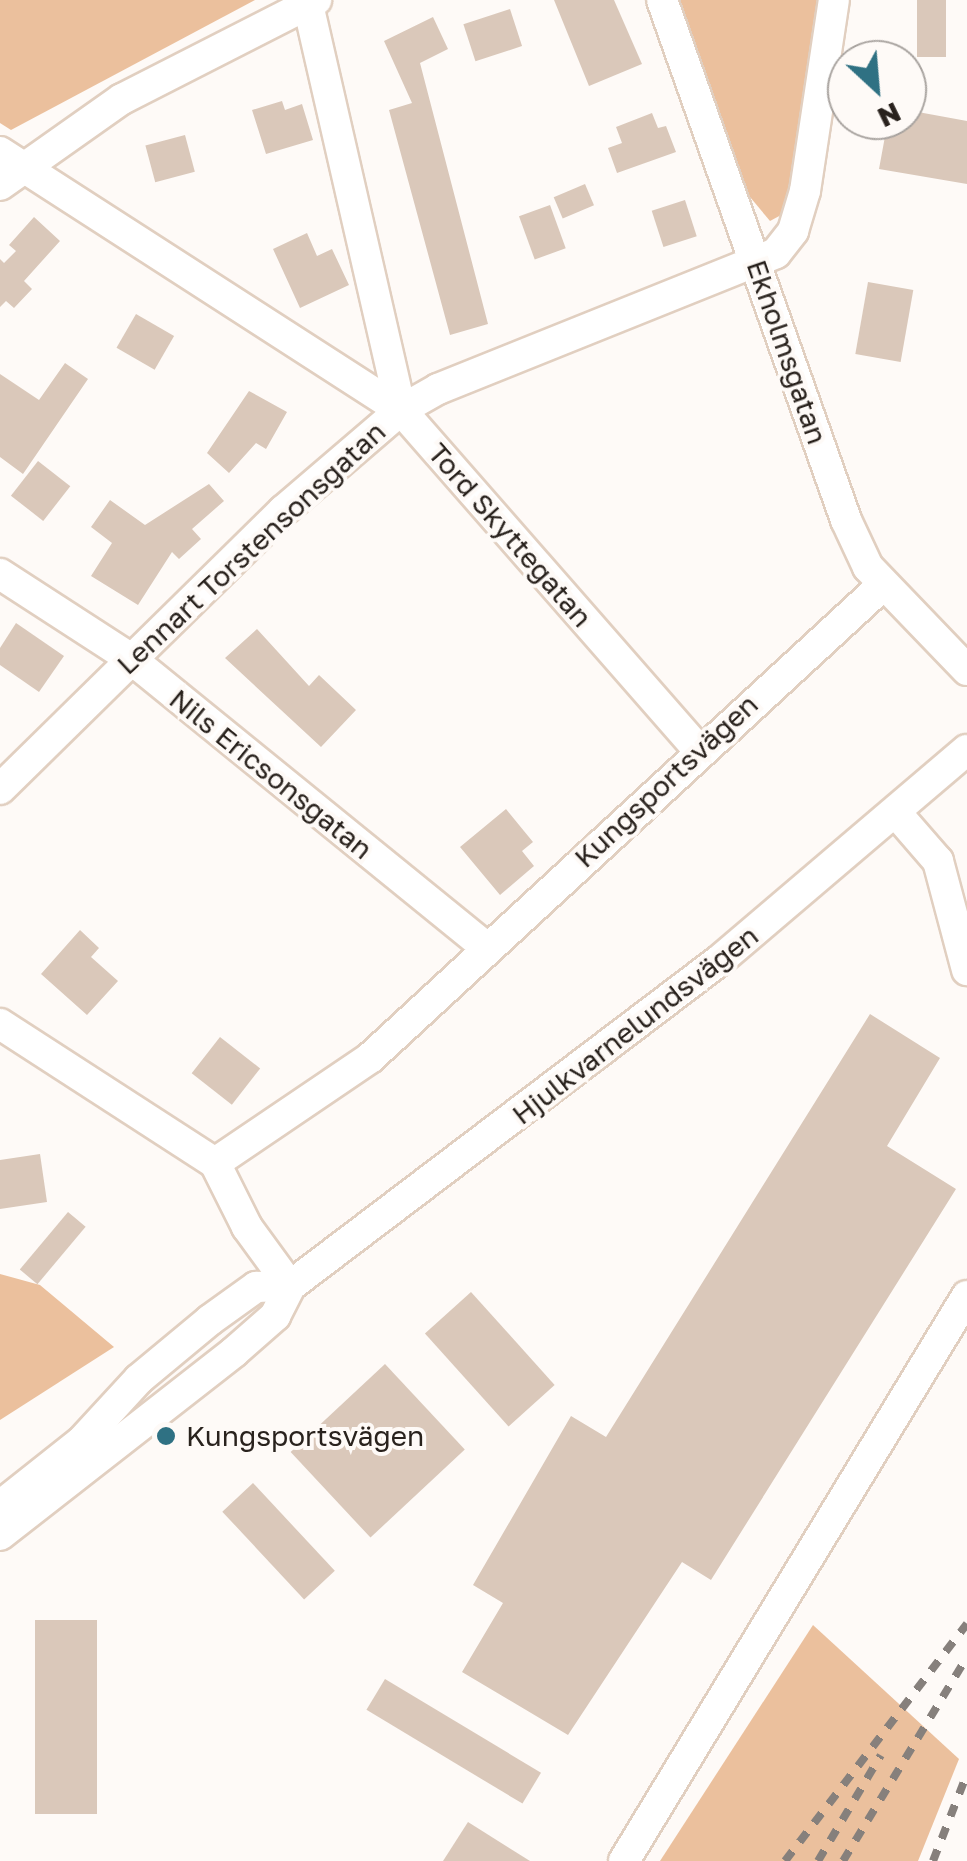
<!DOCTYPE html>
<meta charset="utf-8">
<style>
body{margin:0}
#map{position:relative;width:967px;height:1861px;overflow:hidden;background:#fefaf7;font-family:"Golos Text",sans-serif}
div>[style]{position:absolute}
.green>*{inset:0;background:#ebc09d}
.building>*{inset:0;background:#dac8ba;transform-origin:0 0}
.roads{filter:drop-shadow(2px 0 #e1cfc0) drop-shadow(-2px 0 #e1cfc0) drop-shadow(0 2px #e1cfc0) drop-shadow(0 -2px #e1cfc0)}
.minor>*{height:30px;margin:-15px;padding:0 15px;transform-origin:15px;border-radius:15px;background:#fff}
.rail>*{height:8px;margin-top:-4px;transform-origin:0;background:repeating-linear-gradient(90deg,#86807c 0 12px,transparent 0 24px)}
.dots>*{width:28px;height:28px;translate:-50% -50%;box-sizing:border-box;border:5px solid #fefaf7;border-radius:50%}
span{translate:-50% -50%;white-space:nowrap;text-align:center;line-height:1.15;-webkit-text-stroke:8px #fefaf7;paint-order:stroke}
.street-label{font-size:28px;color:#29221d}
.poi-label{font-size:28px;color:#29221d}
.left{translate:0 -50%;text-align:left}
.north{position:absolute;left:827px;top:40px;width:100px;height:100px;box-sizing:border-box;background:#fefaf7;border:2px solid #a9a4a0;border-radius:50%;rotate:154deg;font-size:28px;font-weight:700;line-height:40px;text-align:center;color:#29221d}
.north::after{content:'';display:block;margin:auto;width:35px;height:45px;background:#2f7183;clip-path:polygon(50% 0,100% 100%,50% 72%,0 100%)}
</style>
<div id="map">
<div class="green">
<i style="clip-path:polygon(0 0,255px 0,11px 130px,0 123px)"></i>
<i style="clip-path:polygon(674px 0,818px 0,793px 180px,783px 214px,770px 221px,750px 197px)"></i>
<i style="clip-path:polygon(0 1274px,40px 1285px,114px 1347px,0 1420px)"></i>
<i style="clip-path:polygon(813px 1625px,959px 1759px,918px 1861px,660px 1861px)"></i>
</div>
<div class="building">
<i style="clip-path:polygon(554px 0,614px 0,642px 64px,589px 86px)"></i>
<i style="left:917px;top:0;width:29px;height:57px"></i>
<i style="left:510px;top:9px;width:39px;height:49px;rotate:72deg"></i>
<i style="clip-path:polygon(433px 17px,448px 49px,420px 63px,488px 324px,450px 335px,389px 110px,412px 103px,384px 41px)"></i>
<i style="clip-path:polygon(282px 101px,285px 110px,302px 104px,313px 140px,266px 154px,252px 110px)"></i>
<i style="clip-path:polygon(907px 110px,967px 121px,967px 184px,879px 169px,888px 120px,907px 120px)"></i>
<i style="clip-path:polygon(652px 113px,658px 128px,666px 126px,676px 152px,617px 173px,608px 148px,622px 143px,616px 127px)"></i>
<i style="left:185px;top:135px;width:38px;height:41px;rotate:75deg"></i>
<i style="left:585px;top:184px;width:23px;height:34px;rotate:67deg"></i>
<i style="left:685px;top:200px;width:38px;height:35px;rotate:72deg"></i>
<i style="left:550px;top:205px;width:46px;height:33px;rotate:70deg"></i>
<i style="clip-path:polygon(34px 217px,60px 241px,24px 281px,32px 289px,14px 308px,6px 301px,0 307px,0 259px,4px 263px,16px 251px,9px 245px)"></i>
<i style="clip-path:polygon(307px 233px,317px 256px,332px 249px,349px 285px,300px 308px,273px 249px)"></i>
<i style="left:868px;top:282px;width:46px;height:73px;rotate:10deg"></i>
<i style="left:136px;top:314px;width:44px;height:39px;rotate:30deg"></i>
<i style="clip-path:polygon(65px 363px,88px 379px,23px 474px,0 457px,0 374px,39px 400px)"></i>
<i style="clip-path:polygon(249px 391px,287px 412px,266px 449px,256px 443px,229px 473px,207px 453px)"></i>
<i style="left:38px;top:461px;width:41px;height:44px;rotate:38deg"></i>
<i style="clip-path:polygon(209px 484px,224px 501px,192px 529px,201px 539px,179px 559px,172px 552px,138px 605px,91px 576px,112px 543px,91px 527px,110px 500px,145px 525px)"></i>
<i style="clip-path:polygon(16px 623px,64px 656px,39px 692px,0 665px,0 648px)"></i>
<i style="clip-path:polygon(257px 629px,309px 686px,319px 675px,356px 710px,321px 747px,225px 658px)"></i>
<i style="clip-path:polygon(506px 809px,533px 842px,522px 851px,534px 866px,500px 895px,460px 847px)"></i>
<i style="clip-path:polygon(80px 930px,99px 948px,91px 957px,118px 981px,87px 1015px,41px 974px)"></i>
<i style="clip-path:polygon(870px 1014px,940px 1058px,887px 1146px,956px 1189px,711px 1580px,682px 1562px,568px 1735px,462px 1672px,503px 1603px,473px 1585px,571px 1416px,606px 1437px)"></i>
<i style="left:220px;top:1037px;width:51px;height:46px;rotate:38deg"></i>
<i style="clip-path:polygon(40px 1154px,47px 1202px,0 1209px,0 1160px)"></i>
<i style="left:68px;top:1212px;width:23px;height:75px;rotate:40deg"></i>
<i style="left:471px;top:1292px;width:125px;height:62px;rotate:48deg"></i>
<i style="left:385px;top:1364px;width:117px;height:129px;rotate:47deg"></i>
<i style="left:253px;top:1483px;width:120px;height:42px;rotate:47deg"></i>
<i style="left:35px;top:1620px;width:62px;height:194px"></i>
<i style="left:385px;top:1679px;width:182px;height:36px;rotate:31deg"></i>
<i style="clip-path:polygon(468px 1822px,530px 1861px,443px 1861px)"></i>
</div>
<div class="roads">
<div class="minor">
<i style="left:307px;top:0;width:421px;rotate:77.1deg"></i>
<i style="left:401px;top:410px;width:452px;rotate:48.8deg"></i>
<i style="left:662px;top:0;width:552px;rotate:70.51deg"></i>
<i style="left:846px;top:520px;width:52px;rotate:64.9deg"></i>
<i style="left:868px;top:567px;width:143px;rotate:46.1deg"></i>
<i style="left:0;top:152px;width:477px;rotate:32.8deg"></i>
<i style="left:0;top:185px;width:149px;rotate:-35.2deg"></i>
<i style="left:122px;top:99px;width:218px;rotate:-27deg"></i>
<i style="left:0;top:574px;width:155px;rotate:32.9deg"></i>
<i style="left:130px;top:658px;width:459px;rotate:39.1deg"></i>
<i style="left:0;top:789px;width:397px;rotate:-44.5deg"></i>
<i style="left:283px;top:511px;width:155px;rotate:-40.6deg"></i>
<i style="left:401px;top:410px;width:43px;rotate:-29.6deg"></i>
<i style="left:438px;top:389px;width:364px;rotate:-21.9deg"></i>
<i style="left:776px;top:253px;width:28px;rotate:-52deg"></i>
<i style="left:793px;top:231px;width:42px;rotate:-73.3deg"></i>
<i style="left:805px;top:191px;width:193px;rotate:-81.4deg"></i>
<i style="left:898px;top:815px;width:61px;rotate:49deg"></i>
<i style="left:938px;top:861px;width:113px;rotate:75.1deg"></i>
<i style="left:0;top:1024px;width:256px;rotate:32.9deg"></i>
<i style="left:215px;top:1163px;width:72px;rotate:63.4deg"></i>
<i style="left:247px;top:1227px;width:73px;rotate:53.9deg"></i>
<i style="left:215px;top:1163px;width:187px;rotate:-34.1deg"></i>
<i style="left:370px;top:1058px;width:698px;rotate:-42.68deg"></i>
<i style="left:0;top:1506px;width:105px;rotate:-38.4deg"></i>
<i style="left:82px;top:1441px;width:84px;rotate:-47.4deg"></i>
<i style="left:139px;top:1379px;width:92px;rotate:-39.7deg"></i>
<i style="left:210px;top:1320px;width:57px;rotate:-35.7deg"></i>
<i style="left:256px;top:1287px;width:34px;rotate:-2deg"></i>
<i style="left:0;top:1535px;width:297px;rotate:-38deg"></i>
<i style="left:234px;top:1352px;width:55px;rotate:-41.3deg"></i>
<i style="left:275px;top:1316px;width:34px;rotate:-63deg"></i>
<i style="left:290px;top:1286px;width:540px;rotate:-37.17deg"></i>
<i style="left:720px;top:960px;width:324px;rotate:-40.4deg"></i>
<i style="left:624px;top:1861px;width:661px;rotate:-58.74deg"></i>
</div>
</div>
<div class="rail">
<i style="left:785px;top:1861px;width:299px;rotate:-52.5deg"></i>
<i style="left:818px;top:1861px;width:123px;rotate:-59.3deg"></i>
<i style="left:843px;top:1861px;width:239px;rotate:-58.7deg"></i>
<i style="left:933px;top:1861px;width:93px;rotate:-68.7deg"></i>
</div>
<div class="dots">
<i style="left:166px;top:1436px;background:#2f7183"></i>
</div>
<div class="street-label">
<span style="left:787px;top:352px;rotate:71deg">Ekholmsgatan</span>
<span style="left:510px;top:535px;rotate:49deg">Tord Skyttegatan</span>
<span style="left:251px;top:548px;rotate:-43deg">Lennart Torstensonsgatan</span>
<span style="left:271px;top:774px;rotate:39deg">Nils Ericsonsgatan</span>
<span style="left:666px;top:781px;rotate:-43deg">Kungsportsvägen</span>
<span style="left:635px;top:1025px;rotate:-38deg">Hjulkvarnelundsvägen</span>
</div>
<div class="poi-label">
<span class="left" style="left:186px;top:1436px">Kungsportsvägen</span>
</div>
<div class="north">N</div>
</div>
